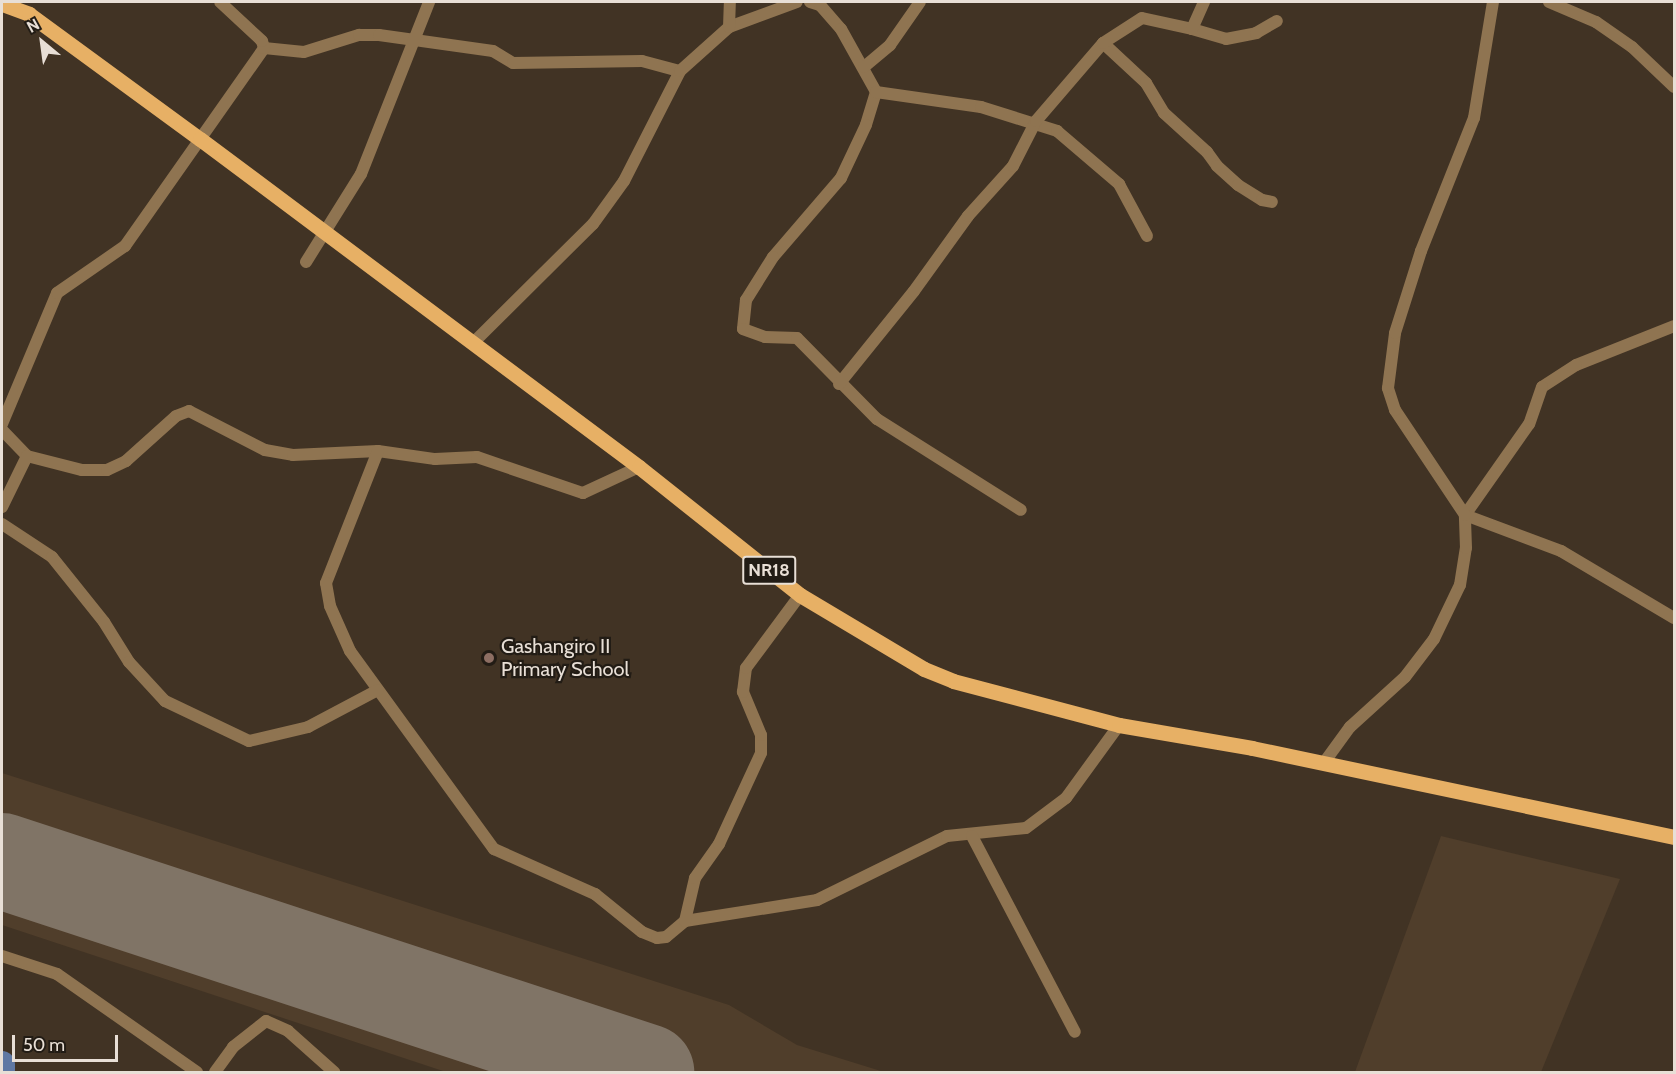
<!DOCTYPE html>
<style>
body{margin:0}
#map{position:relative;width:1676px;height:1074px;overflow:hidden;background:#413324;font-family:Cabin,sans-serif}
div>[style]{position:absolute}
.built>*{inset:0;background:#503e2b}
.river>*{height:26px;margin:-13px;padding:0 13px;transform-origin:13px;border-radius:13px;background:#5f78a3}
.runway>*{height:96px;margin:-48px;padding:0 48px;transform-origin:48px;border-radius:48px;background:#807466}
.street>*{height:12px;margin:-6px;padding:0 6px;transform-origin:6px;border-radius:6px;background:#8f7451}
.primary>*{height:15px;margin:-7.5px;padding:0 7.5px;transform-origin:7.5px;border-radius:7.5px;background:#e7b065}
.dots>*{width:16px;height:16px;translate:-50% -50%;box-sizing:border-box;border:3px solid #221c15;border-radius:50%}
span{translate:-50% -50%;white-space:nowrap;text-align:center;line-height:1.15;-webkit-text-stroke:4.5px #221c15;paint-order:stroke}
.shield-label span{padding:2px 4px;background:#221c15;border:2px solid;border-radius:4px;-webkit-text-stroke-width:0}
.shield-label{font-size:18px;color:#e8dfd6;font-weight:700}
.poi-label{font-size:20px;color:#e8dfd6}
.left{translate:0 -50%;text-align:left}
.frame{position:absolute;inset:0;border:3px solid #e8dfd6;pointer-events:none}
.north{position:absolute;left:12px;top:12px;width:60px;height:60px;-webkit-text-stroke:4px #221c15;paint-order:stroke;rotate:331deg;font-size:16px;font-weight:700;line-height:24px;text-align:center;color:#e8dfd6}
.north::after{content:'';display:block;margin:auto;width:21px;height:27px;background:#e8dfd6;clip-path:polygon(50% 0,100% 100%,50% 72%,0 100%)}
.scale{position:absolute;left:12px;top:1035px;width:106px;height:27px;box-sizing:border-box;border:3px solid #e8dfd6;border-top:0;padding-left:8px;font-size:18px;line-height:21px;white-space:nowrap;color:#e8dfd6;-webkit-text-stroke:4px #221c15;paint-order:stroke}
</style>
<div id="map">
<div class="built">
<i style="clip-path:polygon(2px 773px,729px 1005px,797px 1045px,884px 1072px,446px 1072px,2px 925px)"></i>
<i style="clip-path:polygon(1441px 836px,1620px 879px,1541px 1072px,1355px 1072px)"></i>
</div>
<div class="river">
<i style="left:2px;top:1064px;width:6px;rotate:90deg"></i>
</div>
<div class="runway">
<i style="left:2px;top:861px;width:678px;rotate:18.14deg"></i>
</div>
<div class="street">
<i style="left:810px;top:2px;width:10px;rotate:17deg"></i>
<i style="left:820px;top:5px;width:32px;rotate:49deg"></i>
<i style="left:841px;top:29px;width:72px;rotate:60.9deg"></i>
<i style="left:876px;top:92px;width:34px;rotate:107deg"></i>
<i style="left:866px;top:125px;width:59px;rotate:115.3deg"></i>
<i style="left:841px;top:178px;width:104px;rotate:130.7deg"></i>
<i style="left:773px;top:257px;width:51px;rotate:122.1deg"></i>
<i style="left:746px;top:300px;width:29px;rotate:96deg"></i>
<i style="left:743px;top:329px;width:23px;rotate:20deg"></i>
<i style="left:765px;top:337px;width:32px;rotate:2deg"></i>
<i style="left:797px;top:338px;width:114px;rotate:45.4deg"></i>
<i style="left:877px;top:419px;width:170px;rotate:32.3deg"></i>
<i style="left:1549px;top:2px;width:51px;rotate:23.1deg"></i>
<i style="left:1596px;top:22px;width:44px;rotate:34.8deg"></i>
<i style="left:1632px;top:47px;width:58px;rotate:43.6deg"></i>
<i style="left:729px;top:27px;width:72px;rotate:-20.2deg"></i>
<i style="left:1192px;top:29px;width:35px;rotate:16deg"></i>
<i style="left:1226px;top:39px;width:31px;rotate:-11deg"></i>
<i style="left:1256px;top:33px;width:24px;rotate:-30deg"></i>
<i style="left:1103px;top:43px;width:59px;rotate:42.9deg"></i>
<i style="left:1146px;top:83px;width:35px;rotate:59deg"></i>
<i style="left:1164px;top:113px;width:58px;rotate:42.2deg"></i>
<i style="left:1207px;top:152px;width:17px;rotate:54deg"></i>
<i style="left:1217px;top:166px;width:28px;rotate:42deg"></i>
<i style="left:1238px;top:185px;width:28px;rotate:32deg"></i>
<i style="left:1262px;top:200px;width:10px;rotate:11deg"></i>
<i style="left:264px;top:48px;width:40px;rotate:5.7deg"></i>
<i style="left:304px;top:52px;width:58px;rotate:-17.2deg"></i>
<i style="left:359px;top:35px;width:20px"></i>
<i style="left:379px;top:35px;width:115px;rotate:8deg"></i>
<i style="left:493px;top:51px;width:23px;rotate:31deg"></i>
<i style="left:513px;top:63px;width:129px;rotate:-0.9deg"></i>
<i style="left:642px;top:61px;width:39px;rotate:15deg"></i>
<i style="left:864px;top:67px;width:34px;rotate:-40deg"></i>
<i style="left:890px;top:45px;width:52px;rotate:-55.1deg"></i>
<i style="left:876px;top:92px;width:106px;rotate:8.1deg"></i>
<i style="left:981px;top:107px;width:80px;rotate:17.5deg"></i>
<i style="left:1057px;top:131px;width:82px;rotate:40.5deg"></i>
<i style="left:1119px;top:184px;width:59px;rotate:61.7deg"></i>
<i style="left:306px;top:262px;width:104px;rotate:-58deg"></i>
<i style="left:361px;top:174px;width:185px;rotate:-68.4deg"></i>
<i style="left:1674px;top:326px;width:105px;rotate:158.3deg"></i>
<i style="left:1576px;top:365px;width:40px;rotate:147.1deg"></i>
<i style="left:1542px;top:387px;width:39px;rotate:109deg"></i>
<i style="left:1529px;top:424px;width:111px;rotate:125.1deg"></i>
<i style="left:1465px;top:515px;width:103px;rotate:20.6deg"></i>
<i style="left:1561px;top:551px;width:131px;rotate:30.7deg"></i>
<i style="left:473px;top:343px;width:169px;rotate:-44.8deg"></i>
<i style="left:593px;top:224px;width:53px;rotate:-54.2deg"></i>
<i style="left:624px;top:181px;width:123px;rotate:-63deg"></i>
<i style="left:680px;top:71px;width:66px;rotate:-41.9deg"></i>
<i style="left:729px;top:27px;width:25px;rotate:-88deg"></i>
<i style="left:839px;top:384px;width:119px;rotate:-51.1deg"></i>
<i style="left:914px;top:291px;width:92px;rotate:-54.2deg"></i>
<i style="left:968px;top:216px;width:67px;rotate:-48deg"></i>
<i style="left:1013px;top:166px;width:51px;rotate:-62.9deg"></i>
<i style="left:1036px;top:121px;width:103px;rotate:-49.3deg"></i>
<i style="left:1103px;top:43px;width:46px;rotate:-32.7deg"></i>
<i style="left:1142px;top:18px;width:51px;rotate:12.4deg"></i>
<i style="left:1192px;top:29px;width:30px;rotate:-66deg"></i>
<i style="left:2px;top:424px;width:142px;rotate:-67.2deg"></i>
<i style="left:57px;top:293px;width:83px;rotate:-34.7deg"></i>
<i style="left:125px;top:246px;width:242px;rotate:-54.9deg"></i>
<i style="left:264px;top:48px;width:7px;rotate:-106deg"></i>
<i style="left:262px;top:41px;width:57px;rotate:-137.1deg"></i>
<i style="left:2px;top:430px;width:36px;rotate:46deg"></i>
<i style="left:27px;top:456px;width:57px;rotate:14.3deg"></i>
<i style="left:82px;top:470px;width:25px"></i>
<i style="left:107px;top:470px;width:21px;rotate:-25deg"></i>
<i style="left:126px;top:461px;width:67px;rotate:-42deg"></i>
<i style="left:176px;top:416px;width:14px;rotate:-21deg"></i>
<i style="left:189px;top:411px;width:85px;rotate:27.2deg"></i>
<i style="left:265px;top:450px;width:28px;rotate:10deg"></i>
<i style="left:293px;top:455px;width:85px;rotate:-2.7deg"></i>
<i style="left:378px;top:451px;width:58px;rotate:8deg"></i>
<i style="left:435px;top:459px;width:42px;rotate:-2.7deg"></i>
<i style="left:477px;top:457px;width:112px;rotate:18.8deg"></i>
<i style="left:583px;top:493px;width:62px;rotate:-24.9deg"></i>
<i style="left:378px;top:451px;width:142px;rotate:111.5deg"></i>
<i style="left:326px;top:583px;width:23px;rotate:80deg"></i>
<i style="left:330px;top:606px;width:49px;rotate:66deg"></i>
<i style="left:350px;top:651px;width:245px;rotate:54deg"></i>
<i style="left:494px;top:849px;width:111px;rotate:24deg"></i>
<i style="left:595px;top:894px;width:60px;rotate:39deg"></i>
<i style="left:642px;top:932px;width:16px;rotate:22deg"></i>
<i style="left:657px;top:938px;width:9px;rotate:-6deg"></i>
<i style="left:666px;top:937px;width:25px;rotate:-40deg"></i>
<i style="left:685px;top:921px;width:134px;rotate:-9deg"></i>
<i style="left:817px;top:900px;width:145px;rotate:-26.2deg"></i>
<i style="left:947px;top:836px;width:79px;rotate:-5.8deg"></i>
<i style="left:1026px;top:828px;width:50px;rotate:-36.9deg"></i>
<i style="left:1066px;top:798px;width:90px;rotate:-54deg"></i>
<i style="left:2px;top:507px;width:57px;rotate:-63.9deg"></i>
<i style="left:2px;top:524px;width:60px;rotate:33.4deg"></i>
<i style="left:52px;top:557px;width:83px;rotate:51.3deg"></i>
<i style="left:104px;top:622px;width:47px;rotate:58deg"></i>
<i style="left:129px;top:662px;width:53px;rotate:47.3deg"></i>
<i style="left:165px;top:701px;width:93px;rotate:25.5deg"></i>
<i style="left:249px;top:741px;width:61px;rotate:-13.3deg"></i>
<i style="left:308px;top:727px;width:79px;rotate:-27.9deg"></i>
<i style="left:1323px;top:764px;width:46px;rotate:-53.9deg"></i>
<i style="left:1350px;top:727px;width:74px;rotate:-42.3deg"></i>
<i style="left:1405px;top:677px;width:48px;rotate:-52.7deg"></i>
<i style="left:1434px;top:639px;width:60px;rotate:-64.3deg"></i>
<i style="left:1460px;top:585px;width:37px;rotate:-81deg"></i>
<i style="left:1466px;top:548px;width:33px;rotate:-92deg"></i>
<i style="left:1465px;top:515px;width:126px;rotate:-123.7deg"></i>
<i style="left:1395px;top:410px;width:23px;rotate:-108deg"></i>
<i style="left:1388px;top:388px;width:55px;rotate:-82.7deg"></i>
<i style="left:1395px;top:333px;width:86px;rotate:-72.4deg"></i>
<i style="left:1421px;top:251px;width:143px;rotate:-68.3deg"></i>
<i style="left:1474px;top:118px;width:118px;rotate:-80.7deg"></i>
<i style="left:972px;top:836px;width:221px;rotate:62.3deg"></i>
<i style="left:685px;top:921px;width:44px;rotate:-76.9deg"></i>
<i style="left:695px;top:878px;width:42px;rotate:-54.8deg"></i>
<i style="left:719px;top:844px;width:100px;rotate:-65.2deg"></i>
<i style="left:761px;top:753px;width:18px;rotate:-90deg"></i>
<i style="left:761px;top:735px;width:47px;rotate:-112.7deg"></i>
<i style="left:743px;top:692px;width:24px;rotate:-83deg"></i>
<i style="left:746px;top:668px;width:91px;rotate:-53.5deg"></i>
<i style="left:2px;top:956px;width:58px;rotate:18.1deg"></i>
<i style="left:57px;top:974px;width:171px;rotate:35deg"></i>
<i style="left:215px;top:1072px;width:31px;rotate:-54deg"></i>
<i style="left:233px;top:1047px;width:42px;rotate:-38.2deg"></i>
<i style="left:266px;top:1021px;width:24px;rotate:24deg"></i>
<i style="left:288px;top:1031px;width:62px;rotate:41.7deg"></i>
</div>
<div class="primary">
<i style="left:2px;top:4px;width:29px;rotate:20deg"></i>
<i style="left:29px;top:14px;width:212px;rotate:36.2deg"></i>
<i style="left:200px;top:139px;width:548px;rotate:36.77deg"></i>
<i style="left:639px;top:467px;width:206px;rotate:38.5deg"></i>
<i style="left:800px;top:595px;width:144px;rotate:30.8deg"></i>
<i style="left:924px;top:669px;width:31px;rotate:22deg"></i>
<i style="left:953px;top:681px;width:172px;rotate:14.8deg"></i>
<i style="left:1119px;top:725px;width:135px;rotate:9.8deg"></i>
<i style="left:1252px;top:748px;width:431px;rotate:11.9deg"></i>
</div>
<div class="dots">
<i style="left:489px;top:658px;background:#8d6e63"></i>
</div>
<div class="shield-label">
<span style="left:769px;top:570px">NR18</span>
</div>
<div class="poi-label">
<span class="left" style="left:501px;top:658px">Gashangiro II<br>Primary School</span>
</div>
<div class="frame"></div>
<div class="north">N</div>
<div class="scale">50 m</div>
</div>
